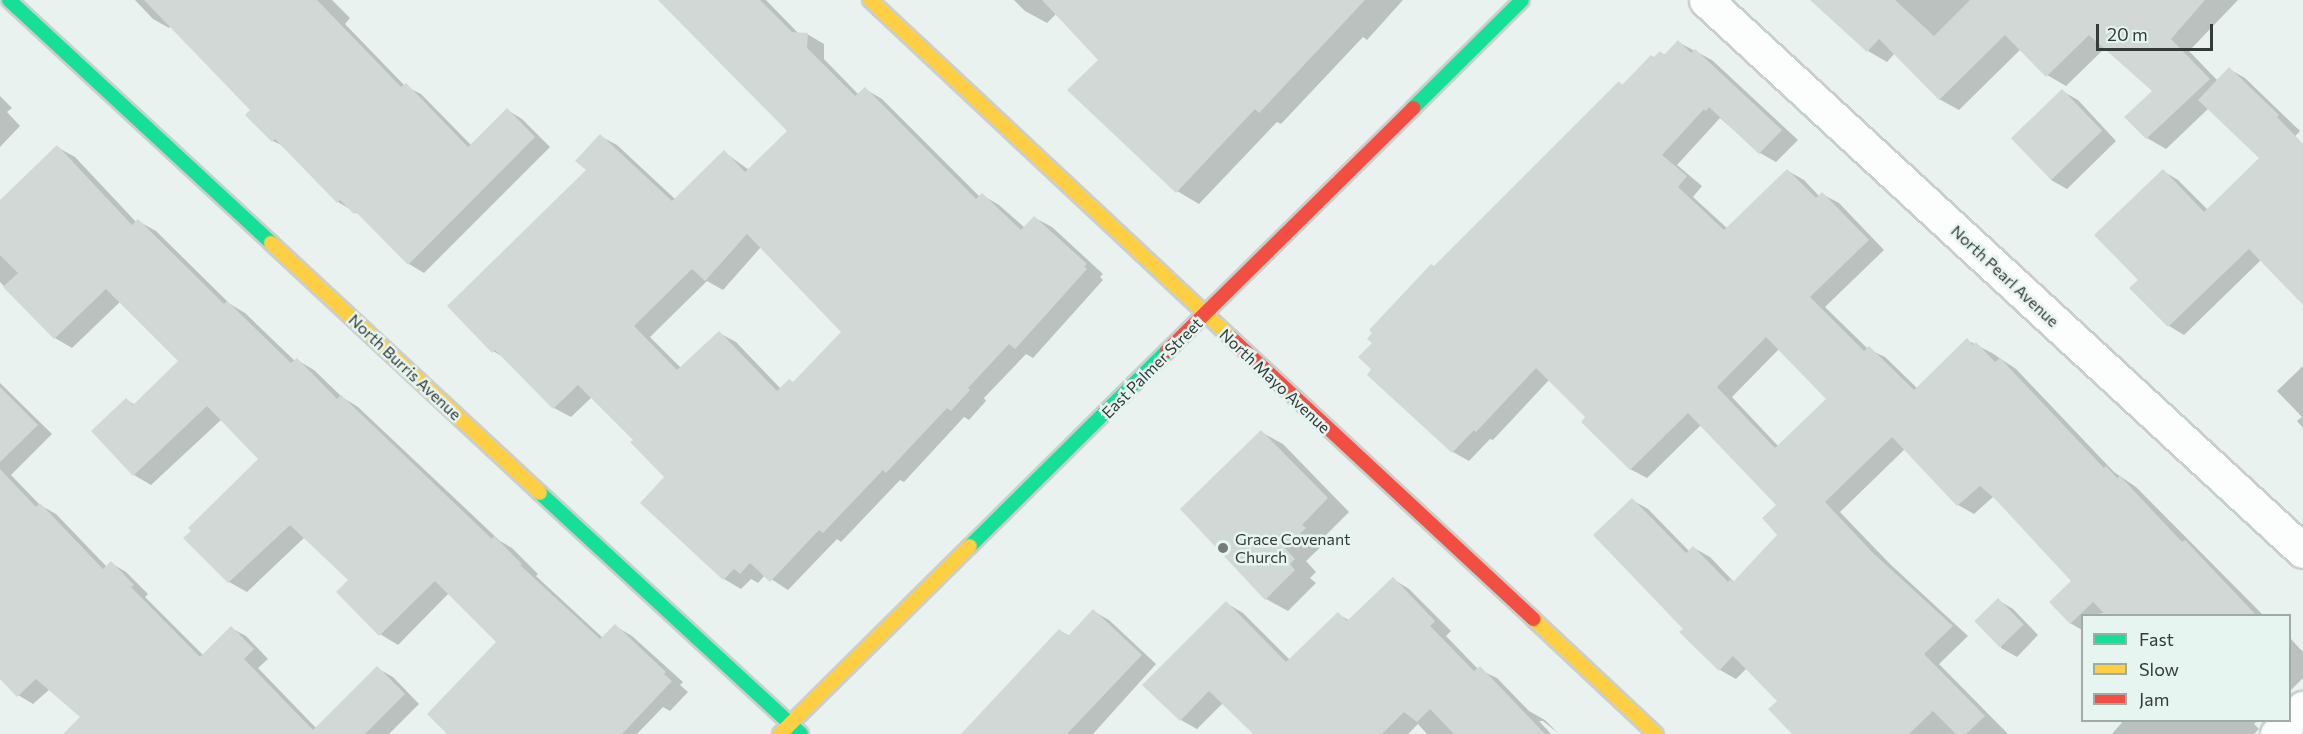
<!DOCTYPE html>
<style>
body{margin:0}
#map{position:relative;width:2303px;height:734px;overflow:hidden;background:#eaf2ef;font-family:Commissioner,sans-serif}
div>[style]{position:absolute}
.shadow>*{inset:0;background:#0003}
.building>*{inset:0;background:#d2d8d6;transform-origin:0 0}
.roads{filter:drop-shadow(2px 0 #c9cfcd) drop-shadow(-2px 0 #c9cfcd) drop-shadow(0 2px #c9cfcd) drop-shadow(0 -2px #c9cfcd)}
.street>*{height:33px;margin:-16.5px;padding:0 16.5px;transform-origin:16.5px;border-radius:16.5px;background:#fcfdfd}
.fast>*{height:14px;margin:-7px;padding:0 7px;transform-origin:7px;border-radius:7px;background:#16e098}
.slow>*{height:14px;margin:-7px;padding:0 7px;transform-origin:7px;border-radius:7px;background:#ffcf43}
.jam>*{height:14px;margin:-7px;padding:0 7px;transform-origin:7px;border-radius:7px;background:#f24e42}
.dots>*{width:16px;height:16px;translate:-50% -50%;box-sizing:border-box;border:3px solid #e6f5f0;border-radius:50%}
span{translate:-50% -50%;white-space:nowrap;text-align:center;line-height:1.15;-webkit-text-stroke:5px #e6f5f0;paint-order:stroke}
.street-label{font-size:16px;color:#353b39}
.poi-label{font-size:16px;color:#353b39}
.left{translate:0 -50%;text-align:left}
.legend{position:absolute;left:2081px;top:614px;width:210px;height:108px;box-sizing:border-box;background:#e6f5f0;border:2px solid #9faba7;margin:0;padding:8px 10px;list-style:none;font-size:18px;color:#353b39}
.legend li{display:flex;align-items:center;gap:12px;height:30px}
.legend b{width:30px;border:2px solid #9faba7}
.scale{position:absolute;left:2096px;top:24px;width:117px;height:27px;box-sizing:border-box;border:3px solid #353b39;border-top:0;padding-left:8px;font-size:18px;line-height:21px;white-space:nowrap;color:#353b39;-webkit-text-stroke:4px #e6f5f0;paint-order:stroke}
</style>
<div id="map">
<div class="shadow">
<i style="clip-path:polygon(135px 0,332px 0,350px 18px,345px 24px,405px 86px,421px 94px,471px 145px,507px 110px,522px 119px,550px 147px,424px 273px,409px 264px,363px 217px,338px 202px,285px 147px,273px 141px,252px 110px,171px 26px,169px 28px,153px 19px)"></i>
<i style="clip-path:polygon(evenodd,660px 0,766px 0,799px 34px,807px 34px,824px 44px,824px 59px,859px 95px,865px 89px,882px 99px,980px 197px,982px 195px,999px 205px,1025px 228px,1035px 218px,1052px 227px,1103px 274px,1100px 277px,1103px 280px,1033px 358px,1026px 354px,984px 398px,986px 401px,969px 420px,964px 417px,904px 482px,900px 480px,841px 542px,837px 539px,788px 590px,765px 575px,758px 583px,751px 579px,741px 589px,724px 579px,642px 503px,666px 477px,635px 440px,592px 397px,571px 417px,554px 408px,507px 359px,493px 351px,588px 170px,600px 136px,617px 145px,675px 199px,724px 152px,749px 170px,789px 131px,660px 0,761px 247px,843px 332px,794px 383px,781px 389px,736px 342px,719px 333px,681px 368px,650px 337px,707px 281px,723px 290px,761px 247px)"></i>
<i style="clip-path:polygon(1014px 0,1403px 0,1367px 40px,1363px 37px,1281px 124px,1277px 122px,1199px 204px,1177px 191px,1100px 60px,1057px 13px,1047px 23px,1025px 11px)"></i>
<i style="clip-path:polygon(1812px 0,2238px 0,2189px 51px,2218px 81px,2229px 69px,2245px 78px,2300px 131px,2282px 150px,2303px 168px,2303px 303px,2261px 260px,2184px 335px,2169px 326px,2140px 280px,2163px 171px,2178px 180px,2208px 210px,2263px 157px,2209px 108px,2166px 149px,2147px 138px,2127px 117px,2154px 91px,2105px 48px,2066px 86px,2047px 75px,2021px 49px,1959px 110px,1939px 99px,1895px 53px,1887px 62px,1868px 51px)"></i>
<i style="clip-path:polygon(evenodd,1678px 42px,1712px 60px,1798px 140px,1776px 162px,1760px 153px,1720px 118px,1677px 165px,1702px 186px,1693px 197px,1728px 229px,1788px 171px,1804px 180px,1820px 197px,1822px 194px,1839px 203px,1884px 250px,1825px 307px,1868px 349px,1885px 357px,1917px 388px,1967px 340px,1992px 353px,2016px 369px,2114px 472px,2136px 487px,2264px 616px,2106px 613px,2082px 616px,2082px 630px,2070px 623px,2073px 581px,1994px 496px,1974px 514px,1958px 505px,1905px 449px,1840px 512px,1890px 564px,1968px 636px,1939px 664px,2008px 734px,1809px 734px,1747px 668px,1736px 679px,1720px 670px,1685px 629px,1632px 500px,1648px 509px,1690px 552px,1694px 548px,1710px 557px,1735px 583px,1779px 535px,1778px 505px,1701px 425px,1647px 478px,1630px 469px,1587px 417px,1549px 380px,1493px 440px,1490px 439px,1469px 461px,1453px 452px,1369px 374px,1435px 267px,1619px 83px,1624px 86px,1661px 53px,1666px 55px,1678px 42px,1779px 349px,1828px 399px,1779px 447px,1732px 397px,1779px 349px)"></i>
<i style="clip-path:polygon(2062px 91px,2078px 100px,2116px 141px,2067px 189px,2051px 180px)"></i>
<i style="clip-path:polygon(0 96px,12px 108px,7px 112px,20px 126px,0 147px)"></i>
<i style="clip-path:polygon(57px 147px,75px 157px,137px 223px,138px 221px,156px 231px,230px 304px,245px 313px,295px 361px,297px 360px,314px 370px,342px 397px,358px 407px,500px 541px,512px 548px,538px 574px,536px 576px,603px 638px,615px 626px,632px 636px,683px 682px,680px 685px,688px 692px,670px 711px,663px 707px,637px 734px,450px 734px,498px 642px,449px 593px,398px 645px,380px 634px,350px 580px,305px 537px,247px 592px,229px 582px,185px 538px,260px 459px,222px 419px,151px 485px,134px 475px,127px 400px,135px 405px,181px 361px,120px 302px,72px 348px,55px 338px,0 282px,0 202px)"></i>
<i style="clip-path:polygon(2303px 366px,2303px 428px,2297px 421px,2302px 417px,2277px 391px)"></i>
<i style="clip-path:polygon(0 383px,52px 434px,11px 475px,40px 505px,56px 514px,107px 567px,111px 563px,126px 572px,148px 594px,145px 597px,203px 655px,231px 628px,246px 636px,268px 659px,258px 668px,317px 729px,377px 668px,393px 677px,419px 704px,389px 734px,65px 734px,83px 717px,50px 689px,33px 704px,18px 695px,0 677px)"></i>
<i style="clip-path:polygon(1261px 432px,1283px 444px,1349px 512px,1323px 538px,1326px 542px,1306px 561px,1316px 572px,1310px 578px,1316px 583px,1288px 611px,1266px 599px)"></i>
<i style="clip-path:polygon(1393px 579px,1409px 589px,1451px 631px,1446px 636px,1478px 669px,1497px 678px,1529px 711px,1545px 720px,1559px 734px,1543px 721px,1539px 721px,1551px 734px,1427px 734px,1418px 724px,1408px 734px,1256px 734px,1223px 703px,1197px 729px,1181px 720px,1226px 603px,1243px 613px,1290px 660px,1338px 614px,1350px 621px)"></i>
<i style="clip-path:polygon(1998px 600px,2013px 609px,2038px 635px,2017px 657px,2001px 648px)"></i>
<i style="clip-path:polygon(1093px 611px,1109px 620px,1156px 664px,1093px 734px,963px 734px,1060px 631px,1070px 636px)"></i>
<i style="clip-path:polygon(2290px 638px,2303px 652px,2303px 678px,2290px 691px)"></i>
<i style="clip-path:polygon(2124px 720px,2258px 720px,2254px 724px,2259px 729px,2254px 734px,2112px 734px)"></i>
</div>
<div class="building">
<i style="clip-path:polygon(144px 0,317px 0,401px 87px,406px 83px,468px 147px,507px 108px,535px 137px,408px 265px,356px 212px,354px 214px,340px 200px,337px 203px,275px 139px,272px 142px,245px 115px,250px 110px)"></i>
<i style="clip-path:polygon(evenodd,658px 0,760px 0,792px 32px,808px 33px,807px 48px,855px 96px,865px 87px,976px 199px,982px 193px,1021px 230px,1034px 216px,1087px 264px,1084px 266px,1087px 269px,1015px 349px,1009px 344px,968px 388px,970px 390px,951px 411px,947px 408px,886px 473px,883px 470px,823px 533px,819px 530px,770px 582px,750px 563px,740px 574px,734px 569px,723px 580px,640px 503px,664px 477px,630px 442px,633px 440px,578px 385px,553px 409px,495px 350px,492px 353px,447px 306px,586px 170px,575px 161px,600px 134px,672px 201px,724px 150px,745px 172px,787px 131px,658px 0,747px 234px,841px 332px,793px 382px,789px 379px,777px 391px,719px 331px,677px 370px,634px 326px,692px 269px,705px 281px,747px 234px)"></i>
<i style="clip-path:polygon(1042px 0,1365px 0,1259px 113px,1255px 109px,1176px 193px,1067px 90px,1098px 60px)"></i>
<i style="clip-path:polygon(1810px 0,1895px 0,1934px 36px,1970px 0,2205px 0,2171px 39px,2210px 79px,2146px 139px,2124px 117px,2152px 91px,2089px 35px,2046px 77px,2005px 35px,1939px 100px,1879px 39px,1867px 52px)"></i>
<i style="clip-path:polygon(evenodd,1678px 40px,1691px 53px,1695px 49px,1782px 130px,1759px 154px,1709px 107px,1706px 111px,1704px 109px,1662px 155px,1687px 176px,1678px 187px,1724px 230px,1787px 169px,1816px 198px,1822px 192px,1869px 240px,1810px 297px,1864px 351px,1869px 346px,1914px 390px,1967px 338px,1973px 345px,1976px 342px,1995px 362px,2000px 358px,2104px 468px,2106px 466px,2117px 478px,2120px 476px,2182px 542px,2185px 540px,2256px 615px,2106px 615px,2093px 602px,2070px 624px,2049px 602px,2071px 581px,1996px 500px,1980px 486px,1957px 506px,1892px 437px,1825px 502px,1873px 553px,1953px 626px,1924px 654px,1985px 716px,1966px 734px,1956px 734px,1933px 711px,1909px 734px,1792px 734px,1768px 709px,1777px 701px,1733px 656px,1719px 671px,1679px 632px,1683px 629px,1593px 535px,1632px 498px,1686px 553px,1693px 546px,1728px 582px,1730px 579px,1733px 582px,1777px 535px,1762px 518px,1776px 505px,1688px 413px,1630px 470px,1581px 422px,1585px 417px,1536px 368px,1476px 432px,1474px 430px,1452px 453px,1367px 375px,1371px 369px,1358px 357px,1372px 343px,1367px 339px,1372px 333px,1369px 330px,1431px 264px,1434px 266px,1619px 81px,1622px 85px,1651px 55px,1654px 57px,1660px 51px,1664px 55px,1678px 40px,1766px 337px,1826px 399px,1775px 448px,1717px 387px,1766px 337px)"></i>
<i style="clip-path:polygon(2229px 67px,2279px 115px,2277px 117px,2303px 144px,2303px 305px,2249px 249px,2168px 327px,2129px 288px,2138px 280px,2094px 235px,2163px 169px,2204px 212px,2259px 158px,2198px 100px)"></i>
<i style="left:2062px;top:89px;width:58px;height:71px;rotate:46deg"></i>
<i style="clip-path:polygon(57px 145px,132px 225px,138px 219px,224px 304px,227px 301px,291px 363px,297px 358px,337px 399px,341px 395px,492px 539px,494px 536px,522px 564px,520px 565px,600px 639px,615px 624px,666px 672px,664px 674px,672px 681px,622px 734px,447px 734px,427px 714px,496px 642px,435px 581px,379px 636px,336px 592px,348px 580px,290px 525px,228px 583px,183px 538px,191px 531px,188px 528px,258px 459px,207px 406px,133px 476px,91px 431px,126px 398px,133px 405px,178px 361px,106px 289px,54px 339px,3px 287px,18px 273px,0 255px,0 200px)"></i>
<i style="clip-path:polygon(0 387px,38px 425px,0 462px)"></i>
<i style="clip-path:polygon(1261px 430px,1328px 498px,1302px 525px,1306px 528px,1285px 548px,1295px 559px,1290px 564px,1295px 570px,1265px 600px,1180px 509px)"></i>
<i style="clip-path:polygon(0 469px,36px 507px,40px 503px,103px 569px,111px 561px,134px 585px,131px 587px,200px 657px,231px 626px,254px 649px,244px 659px,313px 730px,377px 666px,405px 694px,365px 734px,63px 734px,80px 717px,36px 679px,17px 697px,0 679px)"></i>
<i style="clip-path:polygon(1393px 577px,1435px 621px,1430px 626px,1474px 671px,1480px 666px,1545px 734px,1454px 734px,1430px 709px,1417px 722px,1404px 712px,1382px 734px,1253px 734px,1209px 691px,1180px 721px,1142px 685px,1226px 601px,1286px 662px,1338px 612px,1347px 621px)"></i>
<i style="left:1998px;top:598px;width:37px;height:33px;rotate:46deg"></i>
<i style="clip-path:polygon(1093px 609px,1142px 655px,1067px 734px,961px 734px,1059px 629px,1068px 636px)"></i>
</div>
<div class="roads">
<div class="street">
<i style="left:1706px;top:0;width:812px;rotate:42.71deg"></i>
<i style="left:2277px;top:734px;width:37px;rotate:-45deg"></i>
</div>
<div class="fast">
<i style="left:9px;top:0;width:357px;rotate:42.8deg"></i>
<i style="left:1413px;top:108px;width:153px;rotate:-44.7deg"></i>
<i style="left:540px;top:493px;width:355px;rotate:42.7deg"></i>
<i style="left:970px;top:546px;width:277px;rotate:-44.7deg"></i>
</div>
<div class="slow">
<i style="left:870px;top:0;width:495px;rotate:43.1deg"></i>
<i style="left:271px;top:243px;width:367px;rotate:42.9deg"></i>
<i style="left:1533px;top:619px;width:168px;rotate:43.1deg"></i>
<i style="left:780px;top:734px;width:267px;rotate:-44.7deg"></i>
</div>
<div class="jam">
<i style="left:1231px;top:338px;width:413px;rotate:42.9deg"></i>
<i style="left:1167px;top:351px;width:346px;rotate:-44.6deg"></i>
</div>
</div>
<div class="dots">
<i style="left:1223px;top:548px;background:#747b79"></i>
</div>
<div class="street-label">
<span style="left:2005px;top:276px;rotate:43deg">North Pearl Avenue</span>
<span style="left:405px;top:367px;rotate:43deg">North Burris Avenue</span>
<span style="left:1152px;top:368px;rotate:-45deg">East Palmer Street</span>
<span style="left:1275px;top:381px;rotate:43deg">North Mayo Avenue</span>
</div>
<div class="poi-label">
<span class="left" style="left:1235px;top:548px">Grace Covenant<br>Church</span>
</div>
<ul class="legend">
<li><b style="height:8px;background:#16e098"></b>Fast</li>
<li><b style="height:8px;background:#ffcf43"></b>Slow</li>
<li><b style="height:8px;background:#f24e42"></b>Jam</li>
</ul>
<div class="scale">20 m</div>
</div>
